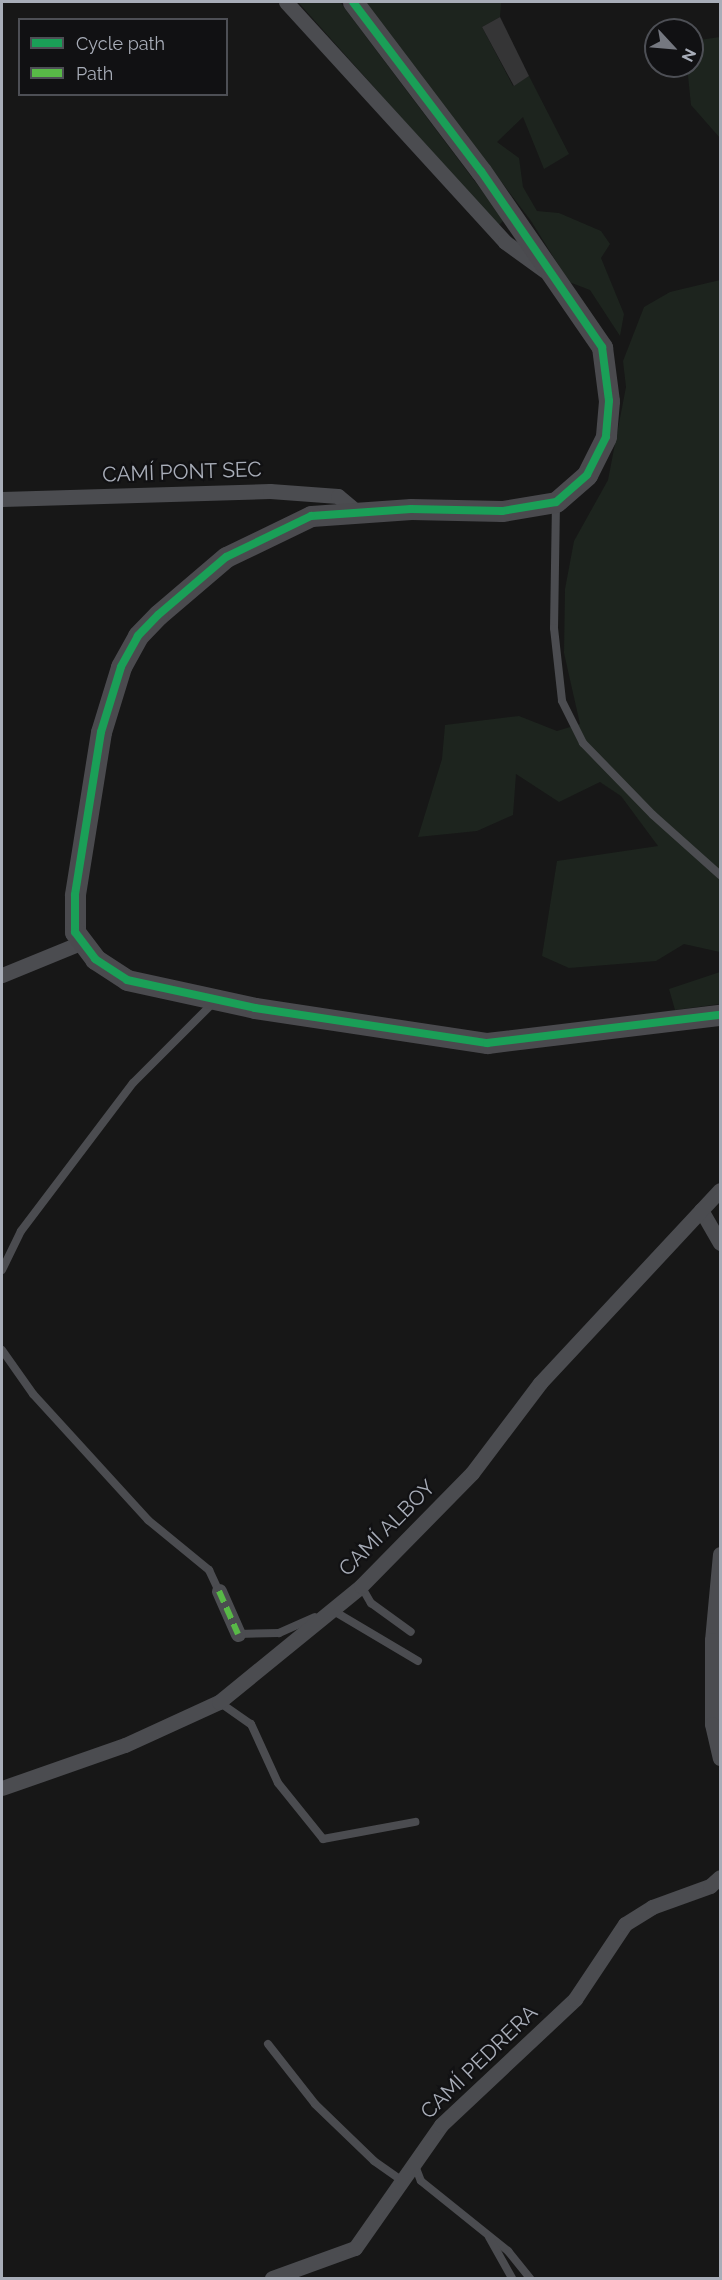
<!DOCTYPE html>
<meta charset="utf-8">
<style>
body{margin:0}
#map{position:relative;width:722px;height:2280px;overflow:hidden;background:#171717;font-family:Raleway,sans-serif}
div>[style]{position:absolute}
.green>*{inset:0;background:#1d241e}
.building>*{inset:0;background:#353536}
.lane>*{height:8px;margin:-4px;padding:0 4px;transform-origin:4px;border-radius:4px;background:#4b4c50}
.street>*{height:15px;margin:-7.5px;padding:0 7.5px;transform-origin:7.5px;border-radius:7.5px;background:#4b4c50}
.secondary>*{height:21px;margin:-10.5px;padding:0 10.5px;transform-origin:10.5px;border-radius:10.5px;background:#4a4a4e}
.quiet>*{height:6px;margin-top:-3px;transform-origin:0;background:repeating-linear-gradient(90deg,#58b947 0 12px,transparent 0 18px)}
.cycleway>*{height:8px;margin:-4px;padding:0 4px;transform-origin:4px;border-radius:4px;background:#1a9f57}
span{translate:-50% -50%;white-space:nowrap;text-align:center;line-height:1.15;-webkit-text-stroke:4.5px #111113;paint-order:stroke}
.street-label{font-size:21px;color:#a8adb8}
.frame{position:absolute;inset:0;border:3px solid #a8adb8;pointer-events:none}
.legend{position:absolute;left:18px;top:18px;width:210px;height:78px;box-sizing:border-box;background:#111113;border:2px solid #4d4f55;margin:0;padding:8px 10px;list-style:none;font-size:18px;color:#a8adb8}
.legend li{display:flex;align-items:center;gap:12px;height:30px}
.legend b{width:30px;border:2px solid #4d4f55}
.north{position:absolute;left:644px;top:18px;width:60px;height:60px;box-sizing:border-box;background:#111113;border:2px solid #4d4f55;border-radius:50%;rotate:116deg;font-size:16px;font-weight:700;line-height:24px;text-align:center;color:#a8adb8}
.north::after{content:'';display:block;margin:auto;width:21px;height:27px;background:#757880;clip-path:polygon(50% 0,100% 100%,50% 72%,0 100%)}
</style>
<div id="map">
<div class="green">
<i style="clip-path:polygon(298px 2px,340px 2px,504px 220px,498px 226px)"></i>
<i style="clip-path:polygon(365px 2px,501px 2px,500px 17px,482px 27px,513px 86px,529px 76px,569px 154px,544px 169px,523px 117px,497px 142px,519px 158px,523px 187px,537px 211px,559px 213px,601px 231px,610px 244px,601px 258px,624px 314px,620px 336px,590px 290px,569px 282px,531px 221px)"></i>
<i style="clip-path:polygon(720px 37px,720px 138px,691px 105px,687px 66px,692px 66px,692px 41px)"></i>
<i style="clip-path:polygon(720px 280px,720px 952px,684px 944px,656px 961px,569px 968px,542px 956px,557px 861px,658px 846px,621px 796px,600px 782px,559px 802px,516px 774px,513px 815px,477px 831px,418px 837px,442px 759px,445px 725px,519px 716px,557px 731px,580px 724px,564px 653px,565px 589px,574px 541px,608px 480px,626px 387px,623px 361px,644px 307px,670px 292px)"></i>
<i style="clip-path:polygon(720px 972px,720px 1004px,675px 1010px,669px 989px)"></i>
</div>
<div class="building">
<i style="clip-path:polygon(500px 17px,529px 76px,514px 86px,482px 27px)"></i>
</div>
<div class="lane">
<i style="left:556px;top:502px;width:126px;rotate:90.9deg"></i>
<i style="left:554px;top:628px;width:73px;rotate:83.7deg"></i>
<i style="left:562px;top:701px;width:47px;rotate:63.4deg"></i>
<i style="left:583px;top:743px;width:100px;rotate:45.8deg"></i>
<i style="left:653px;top:815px;width:90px;rotate:41.8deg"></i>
<i style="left:2px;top:1270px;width:43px;rotate:-64deg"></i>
<i style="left:21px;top:1231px;width:186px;rotate:-52.9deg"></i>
<i style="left:133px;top:1083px;width:116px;rotate:-45deg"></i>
<i style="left:2px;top:1350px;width:54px;rotate:54.8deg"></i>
<i style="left:33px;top:1394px;width:171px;rotate:47.6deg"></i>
<i style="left:148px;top:1520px;width:79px;rotate:39.3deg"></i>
<i style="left:209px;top:1570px;width:23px;rotate:65deg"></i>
<i style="left:361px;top:1586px;width:20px;rotate:60deg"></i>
<i style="left:371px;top:1603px;width:49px;rotate:35.9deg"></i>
<i style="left:332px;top:1610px;width:100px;rotate:30.7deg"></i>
<i style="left:238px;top:1634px;width:41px;rotate:-1.4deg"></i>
<i style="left:279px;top:1633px;width:39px;rotate:-24deg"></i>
<i style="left:219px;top:1702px;width:39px;rotate:35deg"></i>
<i style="left:251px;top:1724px;width:65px;rotate:65.4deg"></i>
<i style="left:278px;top:1783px;width:72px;rotate:51.2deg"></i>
<i style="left:323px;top:1839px;width:94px;rotate:-10.5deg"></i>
<i style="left:268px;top:2044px;width:76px;rotate:51.9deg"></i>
<i style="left:315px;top:2104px;width:82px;rotate:44deg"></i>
<i style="left:374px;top:2161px;width:33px;rotate:35deg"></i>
<i style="left:414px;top:2163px;width:19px;rotate:69deg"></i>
<i style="left:421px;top:2181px;width:112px;rotate:38.8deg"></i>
<i style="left:508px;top:2251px;width:35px;rotate:51deg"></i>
<i style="left:489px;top:2237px;width:47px;rotate:60.7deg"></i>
</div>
<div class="street">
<i style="left:286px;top:2px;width:325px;rotate:47.6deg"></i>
<i style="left:505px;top:242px;width:49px;rotate:35.9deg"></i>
<i style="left:2px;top:499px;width:268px;rotate:-1.7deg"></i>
<i style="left:270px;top:491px;width:68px;rotate:4.2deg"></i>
<i style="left:338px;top:496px;width:26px;rotate:40deg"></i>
<i style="left:2px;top:975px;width:87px;rotate:-22.2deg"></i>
<i style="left:701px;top:1210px;width:38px;rotate:60deg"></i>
<i style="left:720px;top:1554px;width:86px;rotate:95.3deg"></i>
<i style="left:712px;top:1640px;width:84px;rotate:90deg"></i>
<i style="left:712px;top:1724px;width:35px;rotate:77deg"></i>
<i style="left:219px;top:1591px;width:47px;rotate:66.2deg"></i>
<i style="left:2px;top:1788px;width:130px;rotate:-19.3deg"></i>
<i style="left:125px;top:1745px;width:103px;rotate:-24.6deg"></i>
<i style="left:219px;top:1702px;width:183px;rotate:-39.2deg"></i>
<i style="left:361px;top:1586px;width:158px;rotate:-45.5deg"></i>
<i style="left:472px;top:1473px;width:113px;rotate:-52.9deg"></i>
<i style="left:540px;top:1383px;width:264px;rotate:-47deg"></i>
<i style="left:272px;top:2278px;width:88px;rotate:-19.9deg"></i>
<i style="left:355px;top:2248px;width:150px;rotate:-55deg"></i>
<i style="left:441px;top:2125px;width:184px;rotate:-43.2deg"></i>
<i style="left:575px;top:1999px;width:90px;rotate:-56.3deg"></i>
<i style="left:625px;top:1924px;width:32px;rotate:-32deg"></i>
<i style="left:652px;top:1907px;width:62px;rotate:-19.9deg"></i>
<i style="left:710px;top:1886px;width:13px;rotate:-42deg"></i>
</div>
<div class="secondary">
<i style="left:353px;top:2px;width:212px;rotate:52.9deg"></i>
<i style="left:481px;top:171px;width:214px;rotate:55.5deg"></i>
<i style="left:602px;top:347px;width:54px;rotate:82.6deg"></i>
<i style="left:609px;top:401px;width:36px;rotate:95deg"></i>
<i style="left:606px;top:437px;width:42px;rotate:116.6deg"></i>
<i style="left:587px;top:475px;width:41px;rotate:138.9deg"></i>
<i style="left:556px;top:502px;width:55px;rotate:170.5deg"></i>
<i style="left:502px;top:511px;width:91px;rotate:-178.7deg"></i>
<i style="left:411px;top:509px;width:100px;rotate:176deg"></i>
<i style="left:311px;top:516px;width:94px;rotate:154.2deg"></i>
<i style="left:226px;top:557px;width:89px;rotate:139.5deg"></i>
<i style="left:158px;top:615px;width:29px;rotate:134deg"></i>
<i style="left:138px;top:636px;width:35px;rotate:119deg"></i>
<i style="left:121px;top:667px;width:68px;rotate:107.1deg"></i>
<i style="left:101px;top:732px;width:165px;rotate:99.1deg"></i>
<i style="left:75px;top:895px;width:37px;rotate:90deg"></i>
<i style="left:75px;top:932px;width:34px;rotate:53deg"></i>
<i style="left:95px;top:959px;width:38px;rotate:33deg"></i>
<i style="left:127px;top:980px;width:131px;rotate:12.3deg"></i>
<i style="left:255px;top:1008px;width:235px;rotate:8.6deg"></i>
<i style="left:487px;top:1043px;width:235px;rotate:-6.9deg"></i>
</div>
<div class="quiet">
<i style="left:219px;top:1591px;width:47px;rotate:66.2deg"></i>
</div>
<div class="cycleway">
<i style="left:353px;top:2px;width:212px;rotate:52.9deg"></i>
<i style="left:481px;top:171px;width:214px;rotate:55.5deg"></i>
<i style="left:602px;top:347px;width:54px;rotate:82.6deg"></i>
<i style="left:609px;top:401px;width:36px;rotate:95deg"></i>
<i style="left:606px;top:437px;width:42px;rotate:116.6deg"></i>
<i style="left:587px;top:475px;width:41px;rotate:138.9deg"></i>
<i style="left:556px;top:502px;width:55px;rotate:170.5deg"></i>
<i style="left:502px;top:511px;width:91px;rotate:-178.7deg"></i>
<i style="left:411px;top:509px;width:100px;rotate:176deg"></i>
<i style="left:311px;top:516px;width:94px;rotate:154.2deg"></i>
<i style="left:226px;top:557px;width:89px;rotate:139.5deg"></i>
<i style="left:158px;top:615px;width:29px;rotate:134deg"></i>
<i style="left:138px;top:636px;width:35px;rotate:119deg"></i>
<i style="left:121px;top:667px;width:68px;rotate:107.1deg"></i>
<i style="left:101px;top:732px;width:165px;rotate:99.1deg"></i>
<i style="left:75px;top:895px;width:37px;rotate:90deg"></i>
<i style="left:75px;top:932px;width:34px;rotate:53deg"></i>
<i style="left:95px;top:959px;width:38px;rotate:33deg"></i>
<i style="left:127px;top:980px;width:131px;rotate:12.3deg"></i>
<i style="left:255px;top:1008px;width:235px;rotate:8.6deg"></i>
<i style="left:487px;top:1043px;width:235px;rotate:-6.9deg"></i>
</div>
<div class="street-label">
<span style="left:182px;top:472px;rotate:-2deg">CAMÍ PONT SEC</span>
<span style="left:387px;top:1528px;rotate:-45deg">CAMÍ ALBOY</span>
<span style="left:479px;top:2062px;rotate:-44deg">CAMÍ PEDRERA</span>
</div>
<div class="frame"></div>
<ul class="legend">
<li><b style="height:8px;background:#1a9f57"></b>Cycle path</li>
<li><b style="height:8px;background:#58b947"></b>Path</li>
</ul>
<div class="north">N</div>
</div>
